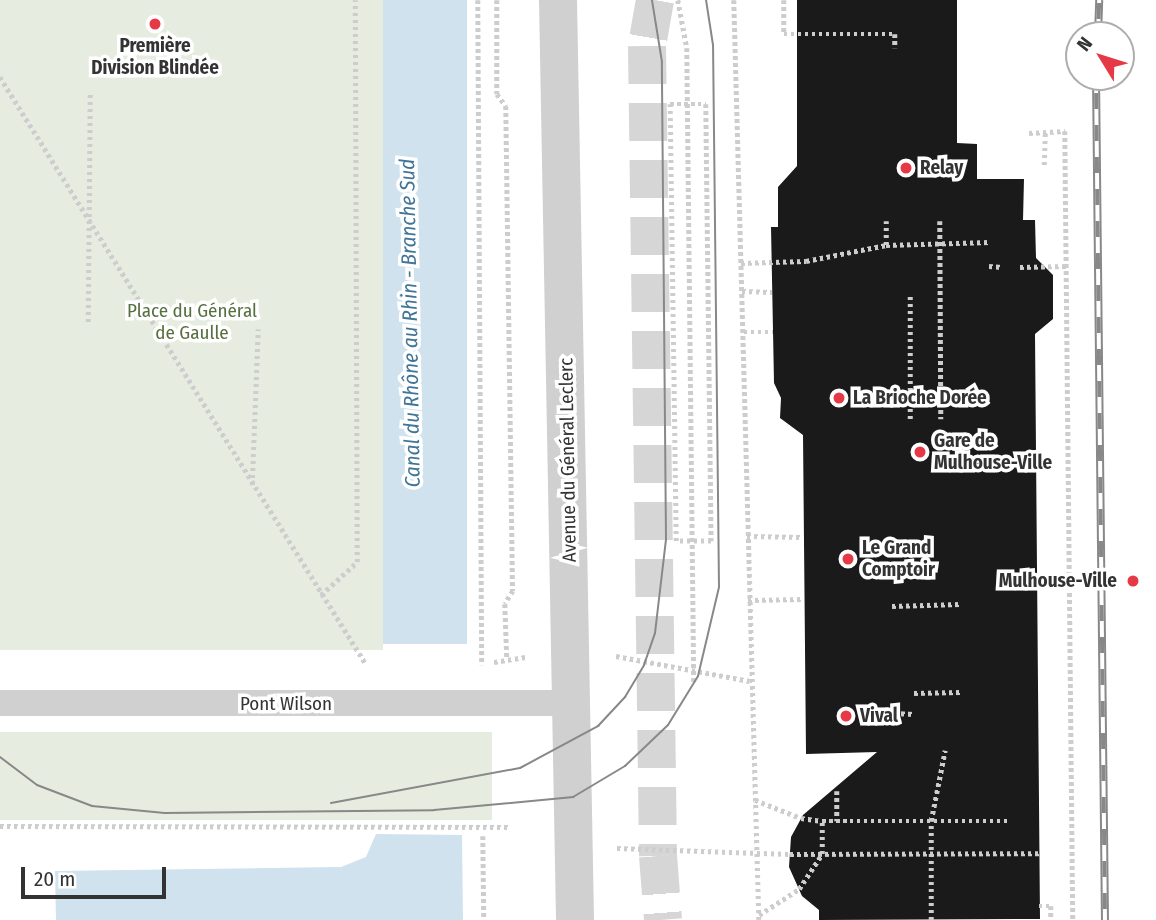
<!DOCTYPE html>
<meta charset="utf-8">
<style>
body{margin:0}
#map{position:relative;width:1156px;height:920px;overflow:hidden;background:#fff;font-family:"Fira Sans Condensed",sans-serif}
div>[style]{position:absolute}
.green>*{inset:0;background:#e6ecdf;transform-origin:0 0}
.water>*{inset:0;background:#cfe2ee;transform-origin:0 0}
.building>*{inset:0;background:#1a1a1a}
.secondary-tunnel>*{height:38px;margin-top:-19px;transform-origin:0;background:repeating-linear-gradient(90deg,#d6d6d6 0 38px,transparent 0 57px)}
.path>*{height:4.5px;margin-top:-2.25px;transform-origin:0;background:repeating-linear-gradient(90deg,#cdcdcd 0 3.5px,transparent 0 7px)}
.lane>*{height:26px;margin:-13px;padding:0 13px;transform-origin:13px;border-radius:13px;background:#d0d0d0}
.street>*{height:38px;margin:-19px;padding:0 19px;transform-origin:19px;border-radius:19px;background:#d0d0d0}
.tram>*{height:2px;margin:-1px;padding:0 1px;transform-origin:1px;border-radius:1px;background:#888}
.rail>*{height:8px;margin-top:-4px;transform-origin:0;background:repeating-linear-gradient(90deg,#fff 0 16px,#888 0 32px);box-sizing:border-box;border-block:2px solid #888}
.dots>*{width:19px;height:19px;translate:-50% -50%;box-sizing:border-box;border:4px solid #fff;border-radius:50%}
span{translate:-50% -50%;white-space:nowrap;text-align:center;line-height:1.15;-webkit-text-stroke:7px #fff;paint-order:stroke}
.poi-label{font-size:19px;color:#333;font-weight:700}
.left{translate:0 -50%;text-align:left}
.right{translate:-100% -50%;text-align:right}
.park-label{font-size:19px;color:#56703f}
.street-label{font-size:19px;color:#333}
.water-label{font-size:21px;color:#3f7597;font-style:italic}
.north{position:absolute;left:1065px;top:21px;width:70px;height:70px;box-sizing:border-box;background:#fff;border:2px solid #adadad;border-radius:50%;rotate:308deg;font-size:19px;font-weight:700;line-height:28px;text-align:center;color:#333}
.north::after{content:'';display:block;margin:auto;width:24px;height:32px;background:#e63946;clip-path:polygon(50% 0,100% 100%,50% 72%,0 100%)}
.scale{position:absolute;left:21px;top:867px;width:145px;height:32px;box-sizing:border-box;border:4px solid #333;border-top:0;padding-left:9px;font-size:21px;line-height:24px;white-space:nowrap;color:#333;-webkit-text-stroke:5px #fff;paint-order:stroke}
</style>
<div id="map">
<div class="green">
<i style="left:0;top:0;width:383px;height:650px"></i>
<i style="left:0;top:732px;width:492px;height:88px"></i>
</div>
<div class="water">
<i style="left:383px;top:0;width:84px;height:644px"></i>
<i style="clip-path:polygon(376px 834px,462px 835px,463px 920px,56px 920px,55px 871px,341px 867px,366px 857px)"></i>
</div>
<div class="building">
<i style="clip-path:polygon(797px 0,957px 0,957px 143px,977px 144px,977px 179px,1024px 179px,1023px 220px,1035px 220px,1036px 258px,1053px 275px,1053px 319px,1035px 334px,1040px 919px,819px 920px,819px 910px,802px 896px,789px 867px,791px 837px,803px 815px,877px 752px,806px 754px,803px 435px,780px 418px,781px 398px,774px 383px,771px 227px,778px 227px,778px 187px,797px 166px)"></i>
</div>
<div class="secondary-tunnel">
<i style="left:655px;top:0;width:47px;rotate:99.9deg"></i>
<i style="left:647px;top:46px;width:810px;rotate:89.22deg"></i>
<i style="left:658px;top:856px;width:64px;rotate:85.5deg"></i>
</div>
<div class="path">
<i style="left:478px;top:0;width:665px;rotate:89.66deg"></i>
<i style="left:497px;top:0;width:94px;rotate:90deg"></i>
<i style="left:497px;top:94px;width:15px;rotate:53deg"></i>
<i style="left:506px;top:106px;width:485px;rotate:89.2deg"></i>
<i style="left:513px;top:591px;width:15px;rotate:122deg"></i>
<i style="left:505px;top:604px;width:54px;rotate:87.9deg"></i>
<i style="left:678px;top:0;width:49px;rotate:79.4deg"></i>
<i style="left:687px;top:48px;width:634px;rotate:89.37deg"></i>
<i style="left:734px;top:0;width:920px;rotate:88.44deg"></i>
<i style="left:784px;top:0;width:34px;rotate:90deg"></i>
<i style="left:784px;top:34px;width:111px"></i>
<i style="left:895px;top:34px;width:14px;rotate:90deg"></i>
<i style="left:0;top:77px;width:692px;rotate:58.06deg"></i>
<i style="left:670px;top:104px;width:36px"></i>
<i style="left:706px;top:104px;width:437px;rotate:89.3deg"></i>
<i style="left:711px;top:541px;width:35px;rotate:180deg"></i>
<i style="left:676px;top:541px;width:437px;rotate:-90.8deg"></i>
<i style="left:1029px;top:133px;width:36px;rotate:-3deg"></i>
<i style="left:1065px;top:131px;width:789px;rotate:89.42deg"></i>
<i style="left:1044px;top:165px;width:33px;rotate:-88deg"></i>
<i style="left:940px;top:221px;width:198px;rotate:89.7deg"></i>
<i style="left:886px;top:245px;width:24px;rotate:-90deg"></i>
<i style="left:741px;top:263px;width:65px;rotate:-1.8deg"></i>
<i style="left:806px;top:261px;width:82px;rotate:-11.3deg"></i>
<i style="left:886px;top:245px;width:104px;rotate:-1.7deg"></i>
<i style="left:989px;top:266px;width:13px;rotate:4deg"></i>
<i style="left:1020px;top:267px;width:46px;rotate:-1.2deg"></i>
<i style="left:742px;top:291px;width:30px;rotate:2deg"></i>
<i style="left:88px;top:322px;width:231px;rotate:-89.5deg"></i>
<i style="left:744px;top:332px;width:29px"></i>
<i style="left:910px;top:419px;width:125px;rotate:-90deg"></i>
<i style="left:252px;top:485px;width:156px;rotate:-87.8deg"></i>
<i style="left:747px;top:536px;width:56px;rotate:1deg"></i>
<i style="left:321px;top:595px;width:49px;rotate:-42.5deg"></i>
<i style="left:357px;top:562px;width:562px;rotate:-90.2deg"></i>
<i style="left:748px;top:600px;width:56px;rotate:-1deg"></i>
<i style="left:892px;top:606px;width:68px;rotate:-1.7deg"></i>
<i style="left:616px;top:656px;width:136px;rotate:10.6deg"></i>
<i style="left:494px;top:662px;width:32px;rotate:-9deg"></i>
<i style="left:914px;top:693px;width:46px;rotate:-1.2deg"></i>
<i style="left:894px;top:713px;width:20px;rotate:3deg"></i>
<i style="left:837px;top:791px;width:30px;rotate:90deg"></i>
<i style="left:755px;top:800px;width:49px;rotate:21.4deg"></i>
<i style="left:801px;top:818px;width:21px;rotate:8deg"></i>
<i style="left:822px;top:821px;width:185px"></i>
<i style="left:0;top:826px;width:509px;rotate:0.11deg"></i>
<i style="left:483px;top:836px;width:84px;rotate:89.3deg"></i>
<i style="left:617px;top:848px;width:173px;rotate:2deg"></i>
<i style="left:790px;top:854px;width:249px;rotate:-0.2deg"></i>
<i style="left:1039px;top:906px;width:12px"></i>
<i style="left:1051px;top:906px;width:14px;rotate:90deg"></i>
<i style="left:759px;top:915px;width:48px;rotate:-33deg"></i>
<i style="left:799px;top:889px;width:42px;rotate:-56.7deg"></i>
<i style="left:822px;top:854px;width:33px;rotate:-90deg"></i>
<i style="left:931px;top:920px;width:99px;rotate:-90deg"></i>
<i style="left:931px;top:821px;width:72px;rotate:-78.8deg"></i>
</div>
<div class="lane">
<i style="left:0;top:703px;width:572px"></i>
</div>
<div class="street">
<i style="left:558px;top:0;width:920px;rotate:88.94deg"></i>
</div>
<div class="tram">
<i style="left:0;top:757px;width:46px;rotate:37.1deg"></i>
<i style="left:37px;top:785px;width:59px;rotate:20.9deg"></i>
<i style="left:92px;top:806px;width:73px;rotate:5.5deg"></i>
<i style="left:165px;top:813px;width:269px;rotate:-0.6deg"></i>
<i style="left:434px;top:810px;width:140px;rotate:-5.3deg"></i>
<i style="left:573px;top:797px;width:61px;rotate:-30.8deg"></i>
<i style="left:625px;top:766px;width:59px;rotate:-43.6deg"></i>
<i style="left:668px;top:725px;width:57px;rotate:-58.5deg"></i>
<i style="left:698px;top:676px;width:91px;rotate:-76.7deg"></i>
<i style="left:719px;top:587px;width:542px;rotate:-90.63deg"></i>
<i style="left:713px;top:45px;width:46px;rotate:-98.8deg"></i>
<i style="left:331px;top:803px;width:192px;rotate:-10.5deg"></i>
<i style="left:520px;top:768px;width:89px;rotate:-28.3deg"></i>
<i style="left:598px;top:726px;width:40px;rotate:-47deg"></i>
<i style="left:625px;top:697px;width:37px;rotate:-59deg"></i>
<i style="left:644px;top:665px;width:34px;rotate:-71deg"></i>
<i style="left:655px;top:633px;width:94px;rotate:-83.3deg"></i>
<i style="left:666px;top:540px;width:478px;rotate:-90.5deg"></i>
<i style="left:662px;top:62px;width:63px;rotate:-99.2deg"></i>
</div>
<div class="rail">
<i style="left:1098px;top:35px;width:35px;rotate:-88deg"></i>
<i style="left:1096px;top:77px;width:843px;rotate:89.39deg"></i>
</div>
<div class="dots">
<i style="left:155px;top:24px;background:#e63946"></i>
<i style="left:906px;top:168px;background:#e63946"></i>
<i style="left:839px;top:398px;background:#e63946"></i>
<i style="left:920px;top:452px;background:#e63946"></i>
<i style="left:848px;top:559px;background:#e63946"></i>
<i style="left:1133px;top:581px;background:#e63946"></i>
<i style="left:846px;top:716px;background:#e63946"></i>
</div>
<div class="poi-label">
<span style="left:155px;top:57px">Première<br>Division Blindée</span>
<span class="left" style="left:920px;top:168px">Relay</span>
<span class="left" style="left:853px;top:398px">La Brioche Dorée</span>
<span class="left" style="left:934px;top:452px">Gare de<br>Mulhouse-Ville</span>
<span class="left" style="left:862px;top:559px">Le Grand<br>Comptoir</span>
<span class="right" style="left:1117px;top:581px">Mulhouse-Ville</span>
<span class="left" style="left:860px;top:716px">Vival</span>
</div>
<div class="park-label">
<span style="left:192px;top:322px">Place du Général<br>de Gaulle</span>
</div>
<div class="street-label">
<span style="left:568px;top:460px;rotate:-91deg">Avenue du Général Leclerc</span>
<span style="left:286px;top:704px">Pont Wilson</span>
</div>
<div class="water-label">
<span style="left:410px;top:323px;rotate:-91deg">Canal du Rhône au Rhin - Branche Sud</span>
</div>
<div class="north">N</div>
<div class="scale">20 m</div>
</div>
